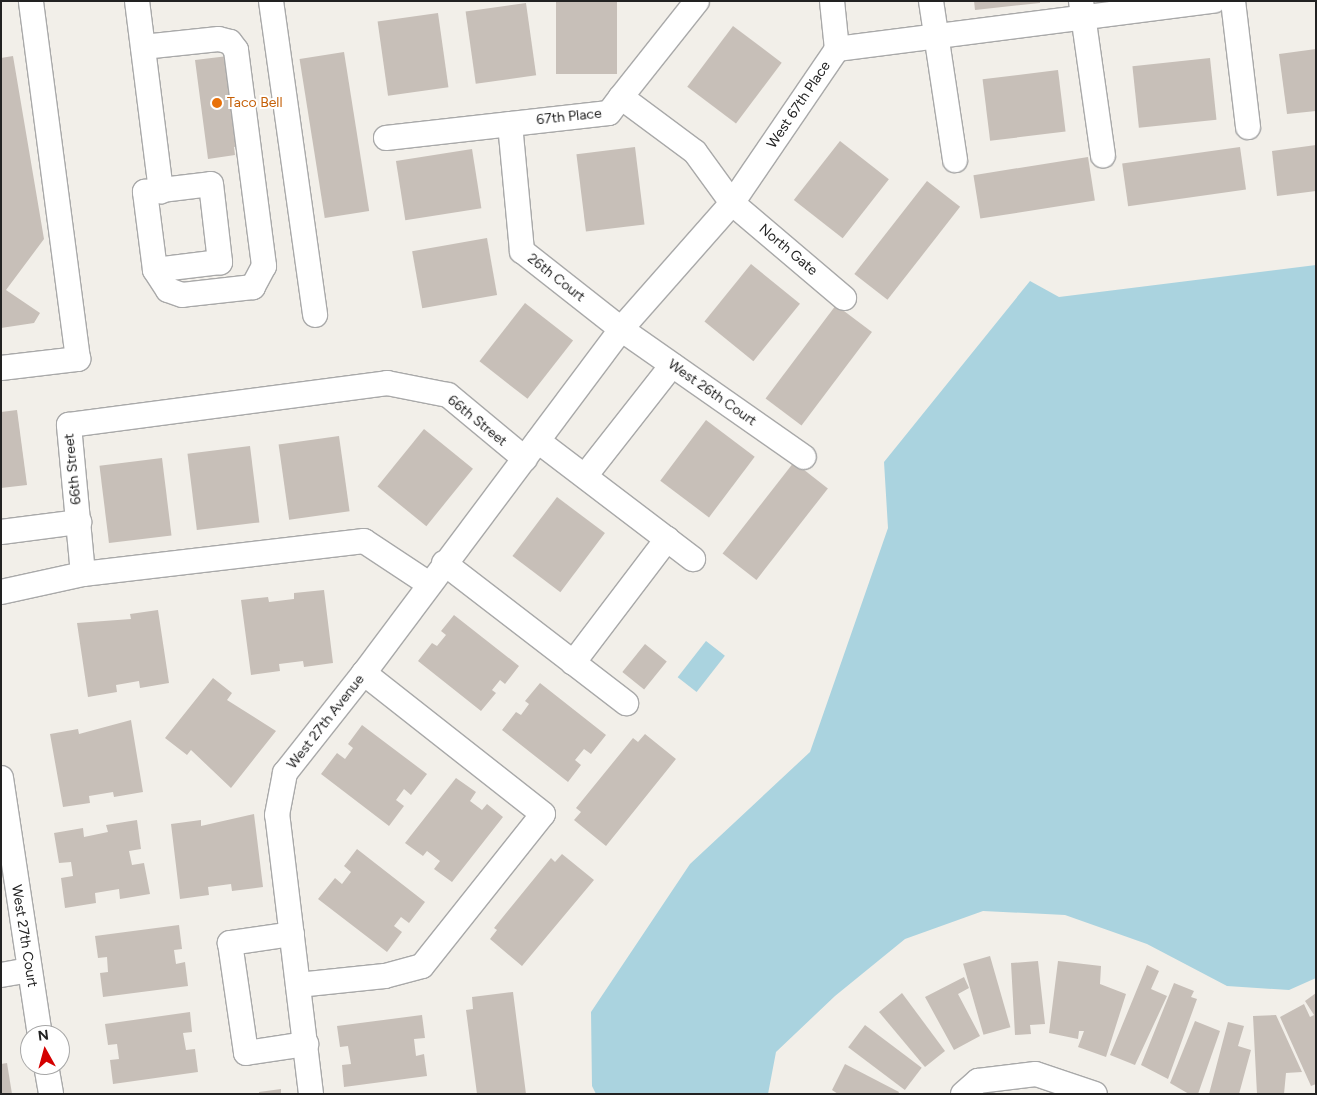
<!DOCTYPE html>
<style>
body{margin:0}
#map{position:relative;width:1317px;height:1095px;overflow:hidden;background:#f2efe9;font-family:Figtree,sans-serif}
div>[style]{position:absolute}
.water>*{inset:0;background:#aad3df;transform-origin:0 0}
.building>*{inset:0;background:#c7bfb8;transform-origin:0 0}
.roads{filter:drop-shadow(1px 0 #a9a9a9) drop-shadow(-1px 0 #a9a9a9) drop-shadow(0 1px #a9a9a9) drop-shadow(0 -1px #a9a9a9)}
.minor>*{height:24px;margin:-12px;padding:0 12px;transform-origin:12px;border-radius:12px;background:#fff}
.dots>*{width:14px;height:14px;translate:-50% -50%;box-sizing:border-box;border:2px solid #fff;border-radius:50%}
span{translate:-50% -50%;white-space:nowrap;text-align:center;line-height:1.15;-webkit-text-stroke:4px #fff;paint-order:stroke}
.food-label{font-size:14px;color:#c56008}
.left{translate:0 -50%;text-align:left}
.street-label{font-size:14px;color:#222}
.frame{position:absolute;inset:0;border:2px solid #222;pointer-events:none}
.north{position:absolute;left:20px;top:1025px;width:50px;height:50px;box-sizing:border-box;background:#fff;border:1px solid #a7a7a7;border-radius:50%;rotate:353deg;font-size:14px;font-weight:700;line-height:20px;text-align:center;color:#222}
.north::after{content:'';display:block;margin:auto;width:18px;height:22px;background:#d40000;clip-path:polygon(50% 0,100% 100%,50% 72%,0 100%)}
</style>
<div id="map">
<div class="water">
<i style="clip-path:polygon(1316px 265px,1316px 978px,1289px 990px,1227px 986px,1147px 944px,1065px 915px,983px 911px,905px 939px,835px 996px,776px 1052px,768px 1094px,596px 1094px,592px 1086px,591px 1012px,690px 864px,810px 752px,888px 528px,884px 462px,1030px 281px,1059px 297px)"></i>
<i style="left:706px;top:641px;width:24px;height:46px;rotate:38deg"></i>
</div>
<div class="building">
<i style="left:556px;top:1px;width:61px;height:73px"></i>
<i style="clip-path:polygon(974px 1px,1040px 1px,1040px 3px,975px 10px)"></i>
<i style="left:526px;top:3px;width:73px;height:61px;rotate:82deg"></i>
<i style="left:438px;top:13px;width:75px;height:61px;rotate:82deg"></i>
<i style="left:733px;top:26px;width:61px;height:76px;rotate:37deg"></i>
<i style="clip-path:polygon(1316px 49px,1316px 111px,1287px 114px,1279px 54px)"></i>
<i style="left:344px;top:52px;width:161px;height:45px;rotate:81deg"></i>
<i style="clip-path:polygon(13px 56px,44px 239px,6px 290px,40px 313px,34px 323px,1px 328px,1px 58px)"></i>
<i style="clip-path:polygon(228px 56px,240px 146px,234px 147px,235px 155px,208px 159px,195px 60px)"></i>
<i style="left:1210px;top:58px;width:62px;height:78px;rotate:84deg"></i>
<i style="left:1058px;top:70px;width:62px;height:76px;rotate:83deg"></i>
<i style="left:840px;top:141px;width:62px;height:75px;rotate:38deg"></i>
<i style="clip-path:polygon(1316px 145px,1316px 191px,1277px 196px,1272px 151px)"></i>
<i style="left:635px;top:147px;width:78px;height:59px;rotate:83deg"></i>
<i style="left:1240px;top:147px;width:43px;height:119px;rotate:82deg"></i>
<i style="left:472px;top:149px;width:60px;height:77px;rotate:81deg"></i>
<i style="left:1088px;top:157px;width:44px;height:116px;rotate:81deg"></i>
<i style="left:927px;top:181px;width:42px;height:118px;rotate:38deg"></i>
<i style="left:487px;top:238px;width:58px;height:76px;rotate:80deg"></i>
<i style="left:751px;top:264px;width:63px;height:74px;rotate:39deg"></i>
<i style="left:525px;top:303px;width:61px;height:74px;rotate:38deg"></i>
<i style="left:836px;top:305px;width:45px;height:117px;rotate:37deg"></i>
<i style="clip-path:polygon(17px 410px,27px 485px,1px 488px,1px 412px)"></i>
<i style="left:706px;top:420px;width:61px;height:76px;rotate:37deg"></i>
<i style="left:424px;top:429px;width:63px;height:74px;rotate:39deg"></i>
<i style="left:339px;top:436px;width:76px;height:61px;rotate:82deg"></i>
<i style="left:250px;top:446px;width:77px;height:63px;rotate:83deg"></i>
<i style="left:162px;top:458px;width:78px;height:63px;rotate:83deg"></i>
<i style="left:794px;top:462px;width:43px;height:116px;rotate:38deg"></i>
<i style="left:557px;top:497px;width:60px;height:74px;rotate:37deg"></i>
<i style="clip-path:polygon(324px 590px,333px 663px,304px 667px,303px 661px,279px 664px,280px 671px,251px 675px,241px 600px,268px 597px,269px 602px,294px 599px,294px 593px)"></i>
<i style="clip-path:polygon(158px 610px,169px 683px,140px 688px,139px 681px,116px 685px,117px 692px,88px 697px,77px 623px,131px 619px,130px 614px)"></i>
<i style="clip-path:polygon(454px 615px,519px 666px,505px 684px,500px 680px,492px 690px,496px 693px,481px 711px,418px 661px,432px 643px,437px 646px,446px 635px,441px 631px)"></i>
<i style="left:645px;top:644px;width:28px;height:36px;rotate:39deg"></i>
<i style="clip-path:polygon(213px 678px,232px 693px,227px 700px,276px 731px,231px 788px,191px 750px,187px 755px,165px 738px)"></i>
<i style="clip-path:polygon(540px 683px,606px 735px,591px 754px,584px 749px,575px 760px,581px 765px,568px 782px,502px 730px,516px 712px,521px 715px,529px 704px,525px 701px)"></i>
<i style="clip-path:polygon(131px 720px,143px 792px,114px 797px,113px 792px,89px 796px,90px 803px,63px 807px,50px 734px,78px 729px,79px 734px)"></i>
<i style="clip-path:polygon(362px 725px,427px 774px,411px 795px,404px 789px,396px 800px,404px 806px,389px 826px,321px 774px,337px 753px,345px 759px,353px 748px,348px 744px)"></i>
<i style="clip-path:polygon(645px 734px,676px 759px,606px 846px,574px 820px,581px 812px,576px 808px,633px 738px,638px 742px)"></i>
<i style="clip-path:polygon(456px 778px,476px 792px,470px 801px,482px 810px,487px 804px,503px 817px,452px 882px,434px 869px,440px 861px,427px 851px,423px 856px,405px 843px)"></i>
<i style="clip-path:polygon(254px 814px,263px 887px,232px 891px,231px 884px,208px 887px,209px 895px,180px 899px,171px 824px,201px 820px,201px 826px)"></i>
<i style="clip-path:polygon(137px 820px,141px 849px,129px 851px,132px 865px,144px 863px,150px 894px,120px 899px,119px 889px,95px 893px,96px 903px,65px 908px,61px 878px,73px 876px,71px 862px,59px 863px,54px 833px,83px 828px,84px 837px,108px 832px,106px 825px)"></i>
<i style="clip-path:polygon(357px 849px,425px 902px,409px 923px,401px 917px,394px 926px,402px 932px,387px 952px,318px 899px,335px 878px,342px 884px,351px 872px,344px 866px)"></i>
<i style="clip-path:polygon(562px 854px,594px 880px,522px 966px,490px 939px,497px 930px,494px 928px,551px 858px,555px 862px)"></i>
<i style="clip-path:polygon(179px 925px,182px 949px,174px 950px,176px 964px,185px 962px,188px 986px,103px 997px,100px 973px,108px 972px,107px 957px,98px 958px,95px 936px)"></i>
<i style="left:990px;top:956px;width:74px;height:28px;rotate:74deg"></i>
<i style="clip-path:polygon(1038px 961px,1045px 1024px,1030px 1025px,1031px 1034px,1015px 1035px,1011px 963px)"></i>
<i style="clip-path:polygon(1058px 961px,1101px 966px,1100px 984px,1126px 994px,1106px 1057px,1078px 1047px,1084px 1031px,1079px 1031px,1078px 1039px,1049px 1033px)"></i>
<i style="clip-path:polygon(1147px 965px,1159px 971px,1151px 989px,1167px 996px,1135px 1065px,1110px 1055px)"></i>
<i style="clip-path:polygon(964px 977px,969px 988px,958px 994px,980px 1036px,954px 1050px,925px 997px)"></i>
<i style="clip-path:polygon(1174px 983px,1194px 991px,1191px 997px,1197px 999px,1168px 1079px,1141px 1065px)"></i>
<i style="clip-path:polygon(513px 992px,526px 1094px,477px 1094px,466px 1010px,473px 1009px,472px 997px)"></i>
<i style="clip-path:polygon(902px 993px,945px 1051px,925px 1067px,879px 1012px)"></i>
<i style="clip-path:polygon(1316px 993px,1316px 1084px,1311px 1086px,1280px 1017px,1304px 1004px,1310px 1017px,1314px 1015px,1305px 1001px)"></i>
<i style="clip-path:polygon(190px 1012px,192px 1032px,183px 1033px,186px 1050px,195px 1049px,198px 1072px,113px 1084px,110px 1060px,119px 1059px,117px 1044px,108px 1045px,105px 1024px)"></i>
<i style="clip-path:polygon(422px 1015px,425px 1038px,414px 1039px,416px 1056px,424px 1054px,427px 1076px,344px 1087px,342px 1065px,351px 1064px,348px 1046px,340px 1047px,337px 1026px)"></i>
<i style="clip-path:polygon(1276px 1015px,1302px 1072px,1286px 1073px,1284px 1094px,1257px 1094px,1253px 1016px)"></i>
<i style="clip-path:polygon(1195px 1021px,1220px 1031px,1198px 1094px,1189px 1094px,1170px 1083px)"></i>
<i style="clip-path:polygon(1228px 1022px,1244px 1026px,1238px 1046px,1251px 1050px,1239px 1094px,1209px 1094px)"></i>
<i style="left:865px;top:1025px;width:71px;height:28px;rotate:37deg"></i>
<i style="clip-path:polygon(7px 1063px,12px 1094px,1px 1094px,1px 1064px)"></i>
<i style="clip-path:polygon(845px 1064px,899px 1092px,898px 1094px,838px 1094px,832px 1090px)"></i>
<i style="clip-path:polygon(281px 1089px,281px 1094px,259px 1094px,259px 1092px)"></i>
</div>
<div class="roads">
<div class="minor">
<i style="left:137px;top:1px;width:192px;rotate:82.8deg"></i>
<i style="left:271px;top:1px;width:317px;rotate:82deg"></i>
<i style="left:832px;top:1px;width:48px;rotate:84.1deg"></i>
<i style="left:931px;top:1px;width:161px;rotate:81.4deg"></i>
<i style="left:1081px;top:1px;width:156px;rotate:81.9deg"></i>
<i style="left:1233px;top:1px;width:127px;rotate:83.2deg"></i>
<i style="left:143px;top:47px;width:76px;rotate:-6deg"></i>
<i style="left:219px;top:39px;width:11px;rotate:15deg"></i>
<i style="left:230px;top:42px;width:10px;rotate:53deg"></i>
<i style="left:236px;top:50px;width:218px;rotate:82.6deg"></i>
<i style="left:264px;top:266px;width:24px;rotate:118deg"></i>
<i style="left:253px;top:287px;width:71px;rotate:173.6deg"></i>
<i style="left:182px;top:295px;width:15px;rotate:-160deg"></i>
<i style="left:168px;top:290px;width:24px;rotate:-123deg"></i>
<i style="left:621px;top:97px;width:122px;rotate:-51.6deg"></i>
<i style="left:510px;top:124px;width:128px;rotate:84.6deg"></i>
<i style="left:522px;top:251px;width:126px;rotate:38.2deg"></i>
<i style="left:621px;top:329px;width:223px;rotate:35deg"></i>
<i style="left:386px;top:138px;width:224px;rotate:-6.4deg"></i>
<i style="left:609px;top:113px;width:20px;rotate:-53deg"></i>
<i style="left:621px;top:97px;width:92px;rotate:36.6deg"></i>
<i style="left:695px;top:152px;width:63px;rotate:54deg"></i>
<i style="left:732px;top:203px;width:147px;rotate:40.3deg"></i>
<i style="left:211px;top:184px;width:79px;rotate:83.4deg"></i>
<i style="left:220px;top:262px;width:65px;rotate:173deg"></i>
<i style="left:155px;top:270px;width:79px;rotate:-97.3deg"></i>
<i style="left:145px;top:192px;width:66px;rotate:-6.9deg"></i>
<i style="left:1px;top:368px;width:78px;rotate:-6.7deg"></i>
<i style="left:78px;top:359px;width:361px;rotate:-97.5deg"></i>
<i style="left:538px;top:441px;width:195px;rotate:37.3deg"></i>
<i style="left:585px;top:476px;width:141px;rotate:-51.9deg"></i>
<i style="left:1px;top:532px;width:79px;rotate:-7.3deg"></i>
<i style="left:444px;top:563px;width:230px;rotate:37.6deg"></i>
<i style="left:83px;top:574px;width:150px;rotate:-95.4deg"></i>
<i style="left:69px;top:425px;width:321px;rotate:-7.5deg"></i>
<i style="left:387px;top:383px;width:62px;rotate:11.1deg"></i>
<i style="left:448px;top:395px;width:100px;rotate:39.7deg"></i>
<i style="left:1px;top:592px;width:84px;rotate:-12.4deg"></i>
<i style="left:83px;top:574px;width:283px;rotate:-6.7deg"></i>
<i style="left:364px;top:541px;width:78px;rotate:33.5deg"></i>
<i style="left:573px;top:663px;width:156px;rotate:-52.8deg"></i>
<i style="left:1px;top:778px;width:260px;rotate:81.4deg"></i>
<i style="left:292px;top:934px;width:63px;rotate:171.7deg"></i>
<i style="left:230px;top:943px;width:111px;rotate:81.7deg"></i>
<i style="left:246px;top:1053px;width:61px;rotate:-8.5deg"></i>
<i style="left:1px;top:975px;width:28px;rotate:-10deg"></i>
<i style="left:298px;top:985px;width:87px;rotate:-5.9deg"></i>
<i style="left:385px;top:976px;width:38px;rotate:-15deg"></i>
<i style="left:422px;top:966px;width:194px;rotate:-51.5deg"></i>
<i style="left:543px;top:814px;width:228px;rotate:-141.8deg"></i>
<i style="left:46px;top:1065px;width:29px;rotate:80deg"></i>
<i style="left:311px;top:1094px;width:281px;rotate:-96.9deg"></i>
<i style="left:277px;top:815px;width:43px;rotate:-79.2deg"></i>
<i style="left:285px;top:773px;width:127px;rotate:-51.7deg"></i>
<i style="left:364px;top:673px;width:429px;rotate:-53.2deg"></i>
<i style="left:621px;top:329px;width:168px;rotate:-48.6deg"></i>
<i style="left:732px;top:203px;width:186px;rotate:-55.7deg"></i>
<i style="left:837px;top:49px;width:380px;rotate:-7.3deg"></i>
<i style="left:963px;top:1094px;width:20px;rotate:-41deg"></i>
<i style="left:978px;top:1081px;width:58px;rotate:-6.9deg"></i>
<i style="left:1036px;top:1074px;width:62px;rotate:18.7deg"></i>
</div>
</div>
<div class="dots">
<i style="left:217px;top:103px;background:#e8710a"></i>
</div>
<div class="food-label">
<span class="left" style="left:227px;top:103px">Taco Bell</span>
</div>
<div class="street-label">
<span style="left:799px;top:105px;rotate:-56deg">West 67th Place</span>
<span style="left:569px;top:117px;rotate:-6deg">67th Place</span>
<span style="left:788px;top:250px;rotate:40deg">North Gate</span>
<span style="left:556px;top:278px;rotate:38deg">26th Court</span>
<span style="left:712px;top:393px;rotate:35deg">West 26th Court</span>
<span style="left:477px;top:421px;rotate:39deg">66th Street</span>
<span style="left:73px;top:469px;rotate:-96deg">66th Street</span>
<span style="left:326px;top:722px;rotate:-52deg">West 27th Avenue</span>
<span style="left:24px;top:936px;rotate:81deg">West 27th Court</span>
</div>
<div class="frame"></div>
<div class="north">N</div>
</div>
